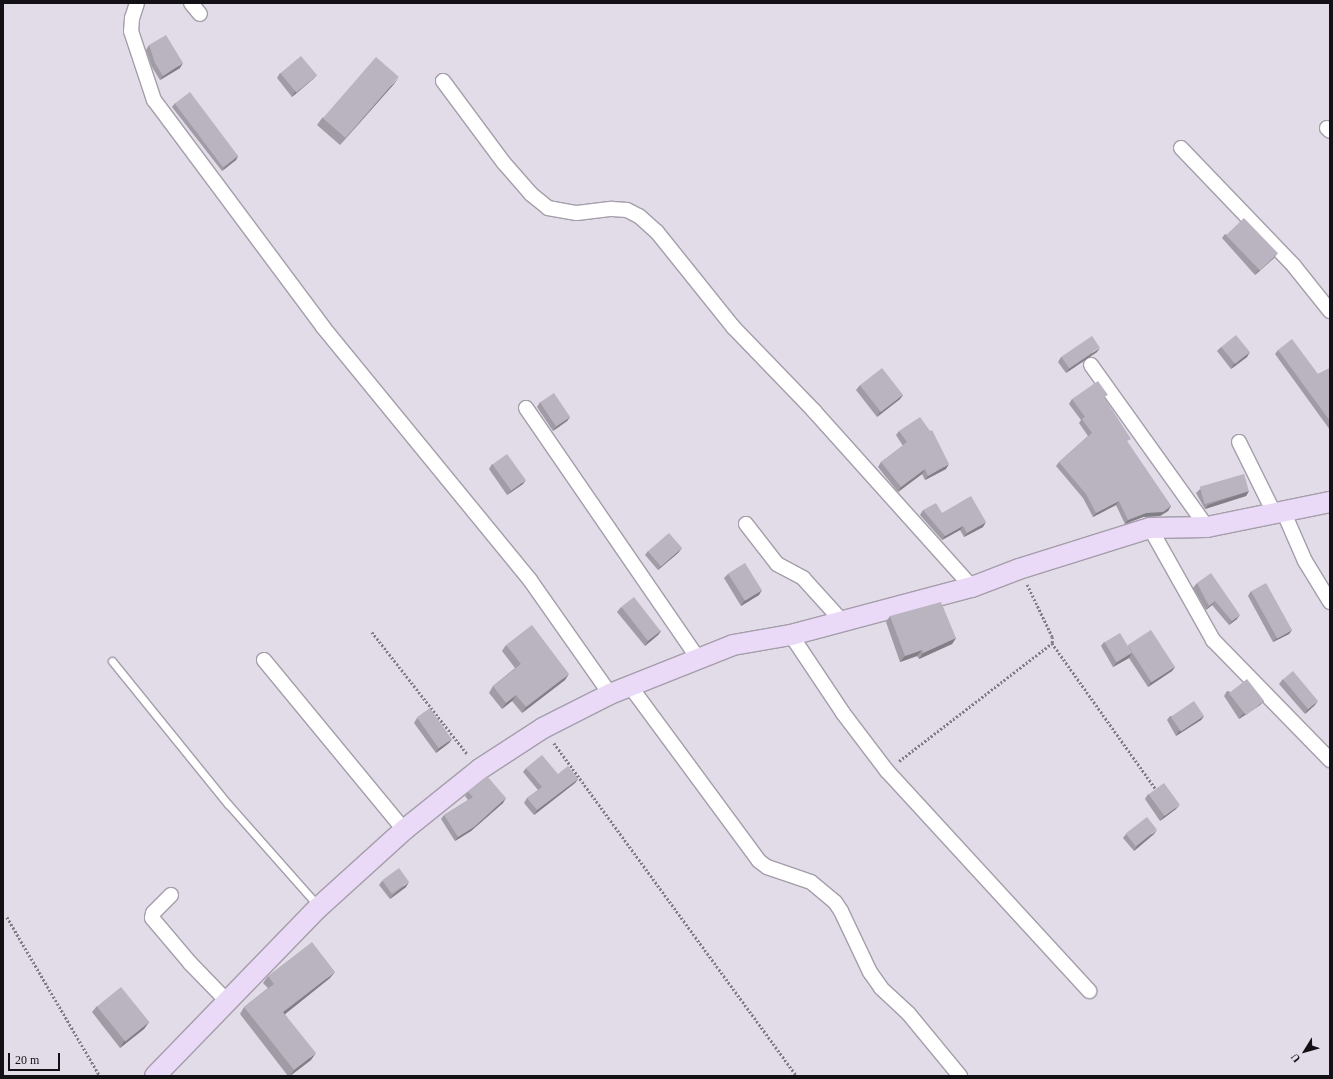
<!DOCTYPE html>
<style>
body{margin:0}
#map{position:relative;width:1333px;height:1079px;overflow:hidden;background:#e2dbe8;font-family:"Times New Roman",serif}
div>[style]{position:absolute}
.path>*{height:2.5px;margin-top:-1.25px;transform-origin:0;background:repeating-linear-gradient(90deg,#817d86 0 2px,transparent 0 4px)}
.roads{filter:drop-shadow(1px 0 #a49eaa) drop-shadow(-1px 0 #a49eaa) drop-shadow(0 1px #a49eaa) drop-shadow(0 -1px #a49eaa)}
.lane>*{height:7px;margin:-3.5px;padding:0 3.5px;transform-origin:3.5px;border-radius:3.5px;background:#fff}
.street>*{height:14px;margin:-7px;padding:0 7px;transform-origin:7px;border-radius:7px;background:#fff}
.secondary>*{height:20px;margin:-10px;padding:0 10px;transform-origin:10px;border-radius:10px;background:#ead9f7}
.wall>*{inset:0;background:#a09ba5}
.shaded-wall>*{inset:0;background:#827e86}
.building>*{inset:0;background:#bab4c0;transform-origin:0 0}
span{translate:-50% -50%;white-space:nowrap;text-align:center;line-height:1.15;-webkit-text-stroke:4px #e2dbe8;paint-order:stroke}
.frame{position:absolute;inset:0;border:4px solid #131115;pointer-events:none}
.north{position:absolute;left:1285px;top:1031px;width:40px;height:40px;-webkit-text-stroke:3px #e2dbe8;paint-order:stroke;rotate:233deg;font-size:11px;font-weight:700;line-height:16px;text-align:center;color:#131115}
.north::after{content:'';display:block;margin:auto;width:14px;height:18px;background:#131115;clip-path:polygon(50% 0,100% 100%,50% 72%,0 100%)}
.scale{position:absolute;left:8px;top:1053px;width:52px;height:18px;box-sizing:border-box;border:2px solid #131115;border-top:0;padding-left:5px;font-size:12px;line-height:14px;white-space:nowrap;color:#131115;-webkit-text-stroke:3px #e2dbe8;paint-order:stroke}
</style>
<div id="map">
<div class="path">
<i style="left:372px;top:632px;width:156px;rotate:52deg"></i>
<i style="left:1052px;top:643px;width:181px;rotate:54.6deg"></i>
<i style="left:554px;top:743px;width:412px;rotate:53.9deg"></i>
<i style="left:899px;top:761px;width:193px;rotate:-37.6deg"></i>
<i style="left:1052px;top:643px;width:6px;rotate:-90deg"></i>
<i style="left:1052px;top:637px;width:58px;rotate:-115.7deg"></i>
<i style="left:7px;top:917px;width:184px;rotate:59.7deg"></i>
</div>
<div class="roads">
<div class="lane">
<i style="left:112px;top:661px;width:184px;rotate:51deg"></i>
<i style="left:228px;top:804px;width:137px;rotate:48.5deg"></i>
</div>
<div class="street">
<i style="left:137px;top:3px;width:16px;rotate:108deg"></i>
<i style="left:132px;top:18px;width:13px;rotate:94deg"></i>
<i style="left:131px;top:31px;width:73px;rotate:71.6deg"></i>
<i style="left:154px;top:100px;width:283px;rotate:53.3deg"></i>
<i style="left:323px;top:327px;width:327px;rotate:50.7deg"></i>
<i style="left:530px;top:580px;width:139px;rotate:54.9deg"></i>
<i style="left:191px;top:3px;width:14px;rotate:51deg"></i>
<i style="left:443px;top:81px;width:102px;rotate:53.4deg"></i>
<i style="left:504px;top:163px;width:41px;rotate:48.9deg"></i>
<i style="left:531px;top:194px;width:22px;rotate:39deg"></i>
<i style="left:548px;top:208px;width:29px;rotate:10deg"></i>
<i style="left:577px;top:213px;width:35px;rotate:-7deg"></i>
<i style="left:612px;top:209px;width:15px;rotate:4deg"></i>
<i style="left:627px;top:210px;width:13px;rotate:27deg"></i>
<i style="left:639px;top:216px;width:24px;rotate:42deg"></i>
<i style="left:657px;top:232px;width:122px;rotate:51.3deg"></i>
<i style="left:733px;top:327px;width:117px;rotate:46deg"></i>
<i style="left:814px;top:411px;width:237px;rotate:48.1deg"></i>
<i style="left:1327px;top:128px;width:4px;rotate:45deg"></i>
<i style="left:1181px;top:148px;width:163px;rotate:46.2deg"></i>
<i style="left:1294px;top:266px;width:58px;rotate:51.3deg"></i>
<i style="left:1091px;top:365px;width:199px;rotate:54.4deg"></i>
<i style="left:526px;top:408px;width:306px;rotate:55.5deg"></i>
<i style="left:1239px;top:442px;width:81px;rotate:63.7deg"></i>
<i style="left:1284px;top:513px;width:52px;rotate:66.4deg"></i>
<i style="left:1305px;top:561px;width:48px;rotate:58.6deg"></i>
<i style="left:746px;top:524px;width:51px;rotate:52.2deg"></i>
<i style="left:777px;top:564px;width:30px;rotate:28deg"></i>
<i style="left:803px;top:578px;width:58px;rotate:47.8deg"></i>
<i style="left:1150px;top:528px;width:129px;rotate:60.6deg"></i>
<i style="left:1213px;top:640px;width:168px;rotate:45.7deg"></i>
<i style="left:791px;top:635px;width:94px;rotate:56.3deg"></i>
<i style="left:843px;top:713px;width:73px;rotate:52.8deg"></i>
<i style="left:887px;top:771px;width:299px;rotate:47.4deg"></i>
<i style="left:264px;top:660px;width:220px;rotate:50.5deg"></i>
<i style="left:630px;top:686px;width:217px;rotate:53.6deg"></i>
<i style="left:759px;top:861px;width:10px;rotate:37deg"></i>
<i style="left:767px;top:867px;width:46px;rotate:18.8deg"></i>
<i style="left:811px;top:882px;width:31px;rotate:40deg"></i>
<i style="left:835px;top:902px;width:11px;rotate:56deg"></i>
<i style="left:841px;top:911px;width:68px;rotate:64.6deg"></i>
<i style="left:870px;top:972px;width:19px;rotate:55deg"></i>
<i style="left:881px;top:988px;width:37px;rotate:43deg"></i>
<i style="left:908px;top:1013px;width:82px;rotate:50.5deg"></i>
<i style="left:171px;top:895px;width:25px;rotate:135deg"></i>
<i style="left:153px;top:913px;width:5px;rotate:101deg"></i>
<i style="left:152px;top:918px;width:59px;rotate:49.8deg"></i>
<i style="left:190px;top:963px;width:52px;rotate:45.8deg"></i>
</div>
<div class="secondary">
<i style="left:155px;top:1076px;width:235px;rotate:-45.9deg"></i>
<i style="left:319px;top:907px;width:115px;rotate:-42.2deg"></i>
<i style="left:404px;top:830px;width:97px;rotate:-38.8deg"></i>
<i style="left:480px;top:769px;width:75px;rotate:-33.1deg"></i>
<i style="left:543px;top:728px;width:75px;rotate:-26.9deg"></i>
<i style="left:610px;top:694px;width:132px;rotate:-21.7deg"></i>
<i style="left:733px;top:645px;width:59px;rotate:-9.8deg"></i>
<i style="left:791px;top:635px;width:187px;rotate:-14.9deg"></i>
<i style="left:972px;top:587px;width:50px;rotate:-21deg"></i>
<i style="left:1019px;top:569px;width:137px;rotate:-17.4deg"></i>
<i style="left:1150px;top:528px;width:57px;rotate:-1deg"></i>
<i style="left:1207px;top:527px;width:126px;rotate:-11.5deg"></i>
</div>
</div>
<div class="wall">
<i style="clip-path:polygon(149px 45px,180px 68px,160px 80px,152px 67px,146px 50px)"></i>
<i style="clip-path:polygon(280px 73px,317px 75px,313px 79px,292px 97px,277px 78px)"></i>
<i style="clip-path:polygon(394px 84px,340px 145px,317px 125px,322px 118px)"></i>
<i style="clip-path:polygon(175px 103px,238px 156px,236px 160px,222px 171px,172px 107px)"></i>
<i style="clip-path:polygon(1225px 234px,1274px 258px,1255px 275px,1222px 238px)"></i>
<i style="clip-path:polygon(1221px 347px,1247px 357px,1231px 369px,1217px 351px)"></i>
<i style="clip-path:polygon(1278px 350px,1318px 374px,1330px 368px,1330px 430px,1275px 354px)"></i>
<i style="clip-path:polygon(1097px 352px,1066px 373px,1058px 362px,1061px 357px)"></i>
<i style="clip-path:polygon(860px 385px,903px 395px,900px 399px,877px 417px,856px 390px)"></i>
<i style="clip-path:polygon(1072px 399px,1105px 399px,1128px 443px,1171px 506px,1168px 511px,1160px 516px,1143px 517px,1125px 524px,1116px 505px,1093px 517px,1083px 498px,1056px 466px,1059px 462px,1088px 436px,1079px 423px,1081px 420px,1069px 404px)"></i>
<i style="clip-path:polygon(540px 402px,570px 417px,567px 421px,553px 431px,537px 407px)"></i>
<i style="clip-path:polygon(899px 431px,946px 469px,925px 480px,922px 474px,898px 492px,878px 467px,881px 462px,903px 446px,896px 435px)"></i>
<i style="clip-path:polygon(492px 464px,523px 484px,507px 495px,489px 469px)"></i>
<i style="clip-path:polygon(1200px 489px,1249px 491px,1246px 496px,1205px 509px,1196px 493px)"></i>
<i style="clip-path:polygon(923px 510px,942px 513px,983px 527px,964px 537px,960px 530px,942px 540px,920px 515px)"></i>
<i style="clip-path:polygon(682px 548px,678px 553px,658px 570px,645px 555px,648px 551px)"></i>
<i style="clip-path:polygon(728px 574px,759px 595px,741px 606px,724px 578px)"></i>
<i style="clip-path:polygon(1197px 583px,1237px 619px,1229px 625px,1212px 605px,1206px 610px,1193px 588px)"></i>
<i style="clip-path:polygon(1251px 591px,1292px 630px,1289px 634px,1273px 642px,1248px 596px)"></i>
<i style="clip-path:polygon(621px 607px,661px 631px,658px 635px,645px 646px,617px 612px)"></i>
<i style="clip-path:polygon(890px 616px,956px 638px,952px 644px,919px 659px,917px 656px,900px 662px,886px 622px)"></i>
<i style="clip-path:polygon(1104px 642px,1128px 646px,1175px 667px,1172px 671px,1148px 687px,1129px 658px,1113px 667px,1101px 646px)"></i>
<i style="clip-path:polygon(506px 645px,565px 680px,522px 713px,512px 701px,502px 709px,489px 693px,493px 686px,515px 668px,502px 651px)"></i>
<i style="clip-path:polygon(1283px 679px,1315px 705px,1305px 714px,1279px 684px)"></i>
<i style="clip-path:polygon(1227px 691px,1264px 701px,1260px 705px,1239px 719px,1224px 696px)"></i>
<i style="clip-path:polygon(1170px 716px,1204px 716px,1201px 720px,1176px 736px,1167px 720px)"></i>
<i style="clip-path:polygon(417px 718px,452px 739px,449px 743px,436px 753px,414px 723px)"></i>
<i style="clip-path:polygon(526px 768px,558px 774px,578px 779px,575px 783px,534px 815px,524px 803px,527px 798px,538px 790px,523px 772px)"></i>
<i style="clip-path:polygon(468px 792px,503px 803px,471px 831px,455px 841px,441px 819px,444px 815px,468px 800px,465px 796px)"></i>
<i style="clip-path:polygon(1148px 794px,1176px 809px,1160px 821px,1145px 799px)"></i>
<i style="clip-path:polygon(1126px 834px,1154px 834px,1134px 851px,1123px 838px)"></i>
<i style="clip-path:polygon(382px 881px,406px 887px,390px 899px,379px 885px)"></i>
<i style="clip-path:polygon(268px 976px,330px 978px,285px 1014px,311px 1060px,290px 1076px,288px 1076px,240px 1014px,244px 1007px,268px 988px,263px 983px)"></i>
<i style="clip-path:polygon(97px 1006px,149px 1022px,144px 1029px,120px 1048px,92px 1012px)"></i>
</div>
<div class="shaded-wall">
<i style="clip-path:polygon(183px 63px,180px 68px,160px 80px,163px 76px)"></i>
<i style="clip-path:polygon(317px 75px,313px 79px,292px 97px,295px 92px)"></i>
<i style="clip-path:polygon(399px 77px,394px 84px,340px 145px,345px 139px)"></i>
<i style="clip-path:polygon(238px 156px,236px 160px,222px 171px,225px 167px)"></i>
<i style="clip-path:polygon(1278px 253px,1274px 258px,1255px 275px,1258px 271px)"></i>
<i style="clip-path:polygon(1100px 348px,1097px 352px,1066px 373px,1069px 369px)"></i>
<i style="clip-path:polygon(1250px 352px,1247px 357px,1231px 369px,1234px 364px)"></i>
<i style="clip-path:polygon(903px 395px,900px 399px,877px 417px,880px 412px)"></i>
<i style="clip-path:polygon(570px 417px,567px 421px,553px 431px,557px 426px)"></i>
<i style="clip-path:polygon(949px 464px,946px 469px,925px 480px,928px 476px)"></i>
<i style="clip-path:polygon(925px 469px,922px 474px,898px 492px,901px 487px)"></i>
<i style="clip-path:polygon(526px 480px,523px 484px,507px 495px,511px 491px)"></i>
<i style="clip-path:polygon(1249px 491px,1246px 496px,1205px 509px,1208px 505px)"></i>
<i style="clip-path:polygon(1119px 501px,1116px 505px,1093px 517px,1096px 513px)"></i>
<i style="clip-path:polygon(1171px 506px,1168px 511px,1160px 516px,1143px 517px,1125px 524px,1128px 520px,1146px 513px)"></i>
<i style="clip-path:polygon(986px 522px,983px 527px,964px 537px,967px 533px)"></i>
<i style="clip-path:polygon(963px 526px,960px 530px,942px 540px,945px 536px)"></i>
<i style="clip-path:polygon(682px 548px,678px 553px,658px 570px,661px 566px)"></i>
<i style="clip-path:polygon(762px 590px,759px 595px,741px 606px,744px 601px)"></i>
<i style="clip-path:polygon(1215px 601px,1212px 605px,1206px 610px,1209px 606px)"></i>
<i style="clip-path:polygon(1240px 615px,1237px 619px,1229px 625px,1232px 621px)"></i>
<i style="clip-path:polygon(1292px 630px,1289px 634px,1273px 642px,1277px 638px)"></i>
<i style="clip-path:polygon(661px 631px,658px 635px,645px 646px,648px 641px)"></i>
<i style="clip-path:polygon(956px 638px,952px 644px,919px 659px,923px 653px)"></i>
<i style="clip-path:polygon(922px 650px,917px 656px,900px 662px,905px 656px)"></i>
<i style="clip-path:polygon(1132px 653px,1129px 658px,1113px 667px,1116px 663px)"></i>
<i style="clip-path:polygon(1175px 667px,1172px 671px,1148px 687px,1151px 682px)"></i>
<i style="clip-path:polygon(569px 674px,565px 680px,522px 713px,526px 707px)"></i>
<i style="clip-path:polygon(516px 695px,512px 701px,502px 709px,506px 703px)"></i>
<i style="clip-path:polygon(1264px 701px,1260px 705px,1239px 719px,1242px 715px)"></i>
<i style="clip-path:polygon(1318px 701px,1315px 705px,1305px 714px,1308px 709px)"></i>
<i style="clip-path:polygon(1204px 716px,1201px 720px,1176px 736px,1179px 731px)"></i>
<i style="clip-path:polygon(452px 739px,449px 743px,436px 753px,439px 748px)"></i>
<i style="clip-path:polygon(578px 779px,575px 783px,534px 815px,537px 810px)"></i>
<i style="clip-path:polygon(506px 798px,503px 803px,471px 831px,455px 841px,458px 837px)"></i>
<i style="clip-path:polygon(1180px 805px,1176px 809px,1160px 821px,1164px 816px)"></i>
<i style="clip-path:polygon(1157px 830px,1154px 834px,1134px 851px,1137px 846px)"></i>
<i style="clip-path:polygon(409px 882px,406px 887px,390px 899px,393px 895px)"></i>
<i style="clip-path:polygon(335px 972px,330px 978px,279px 1019px,283px 1012px)"></i>
<i style="clip-path:polygon(149px 1022px,144px 1029px,120px 1048px,124px 1041px)"></i>
<i style="clip-path:polygon(316px 1053px,311px 1060px,290px 1076px,294px 1070px)"></i>
</div>
<div class="building">
<i style="clip-path:polygon(166px 35px,183px 63px,163px 76px,155px 63px,149px 45px)"></i>
<i style="left:301px;top:56px;width:25px;height:27px;rotate:50deg"></i>
<i style="left:376px;top:57px;width:30px;height:81px;rotate:41deg"></i>
<i style="left:190px;top:92px;width:80px;height:19px;rotate:53deg"></i>
<i style="left:1244px;top:218px;width:49px;height:25px;rotate:46deg"></i>
<i style="left:1236px;top:335px;width:22px;height:19px;rotate:51deg"></i>
<i style="left:1092px;top:336px;width:14px;height:37px;rotate:56deg"></i>
<i style="clip-path:polygon(1292px 339px,1318px 374px,1330px 368px,1330px 421px,1278px 350px)"></i>
<i style="left:882px;top:368px;width:34px;height:28px;rotate:52deg"></i>
<i style="clip-path:polygon(1098px 381px,1108px 395px,1104px 397px,1131px 439px,1127px 441px,1171px 506px,1163px 512px,1146px 513px,1128px 520px,1119px 501px,1096px 513px,1086px 494px,1059px 462px,1092px 433px,1082px 419px,1085px 417px,1072px 399px)"></i>
<i style="left:554px;top:393px;width:29px;height:17px;rotate:56deg"></i>
<i style="clip-path:polygon(920px 417px,930px 431px,932px 430px,949px 464px,928px 476px,925px 469px,901px 487px,881px 462px,907px 442px,899px 431px)"></i>
<i style="left:507px;top:454px;width:32px;height:18px;rotate:54deg"></i>
<i style="left:1244px;top:474px;width:18px;height:46px;rotate:74deg"></i>
<i style="clip-path:polygon(971px 496px,986px 522px,967px 533px,963px 526px,945px 536px,923px 510px,936px 503px,942px 513px)"></i>
<i style="left:669px;top:533px;width:20px;height:28px;rotate:49deg"></i>
<i style="left:745px;top:563px;width:32px;height:20px;rotate:58deg"></i>
<i style="clip-path:polygon(1211px 573px,1240px 615px,1232px 621px,1215px 601px,1209px 606px,1197px 583px)"></i>
<i style="left:1266px;top:583px;width:54px;height:17px;rotate:61deg"></i>
<i style="left:634px;top:597px;width:43px;height:16px;rotate:52deg"></i>
<i style="clip-path:polygon(941px 602px,956px 638px,923px 653px,922px 650px,905px 656px,890px 616px)"></i>
<i style="clip-path:polygon(532px 625px,569px 674px,526px 707px,516px 695px,506px 703px,493px 686px,521px 664px,506px 645px)"></i>
<i style="left:1151px;top:630px;width:44px;height:28px;rotate:57deg"></i>
<i style="left:1120px;top:633px;width:23px;height:18px;rotate:59deg"></i>
<i style="left:1293px;top:671px;width:39px;height:13px;rotate:50deg"></i>
<i style="left:1247px;top:679px;width:28px;height:23px;rotate:52deg"></i>
<i style="left:1194px;top:701px;width:18px;height:28px;rotate:56deg"></i>
<i style="left:430px;top:708px;width:38px;height:16px;rotate:55deg"></i>
<i style="clip-path:polygon(542px 755px,558px 774px,568px 766px,578px 779px,537px 810px,527px 798px,542px 787px,526px 768px)"></i>
<i style="clip-path:polygon(487px 776px,506px 798px,474px 827px,458px 837px,444px 815px,473px 797px,468px 792px)"></i>
<i style="left:1164px;top:783px;width:27px;height:19px;rotate:54deg"></i>
<i style="left:1147px;top:817px;width:16px;height:27px;rotate:52deg"></i>
<i style="left:399px;top:868px;width:17px;height:21px;rotate:54deg"></i>
<i style="clip-path:polygon(312px 942px,335px 972px,283px 1012px,316px 1053px,294px 1070px,244px 1007px,274px 984px,268px 976px)"></i>
<i style="left:121px;top:987px;width:45px;height:31px;rotate:51deg"></i>
</div>
<div class="frame"></div>
<div class="north">U</div>
<div class="scale">20 m</div>
</div>
